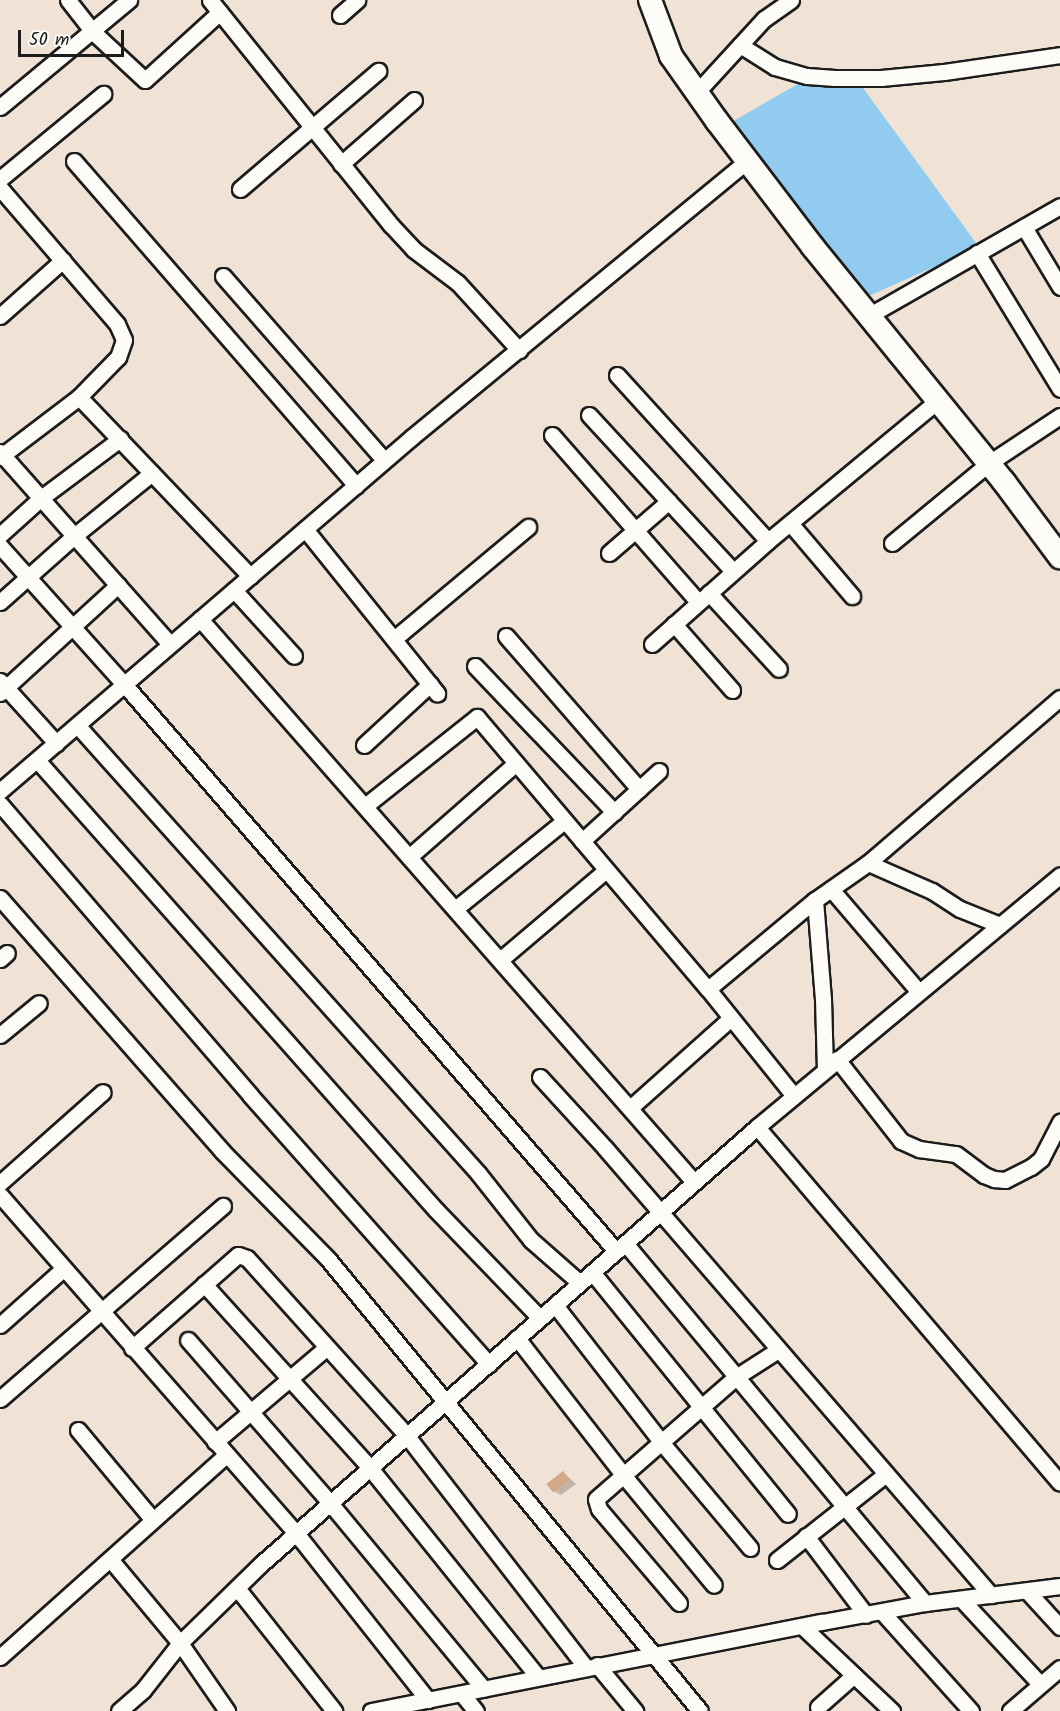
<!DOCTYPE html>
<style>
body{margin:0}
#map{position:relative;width:1060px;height:1711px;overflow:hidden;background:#f0e3d5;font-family:Kalam,sans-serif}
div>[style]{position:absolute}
.water>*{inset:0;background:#91cbf0}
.shadow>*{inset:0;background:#0003}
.building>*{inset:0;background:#d3a885;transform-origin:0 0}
.roads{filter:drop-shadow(2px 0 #1c1c1c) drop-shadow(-2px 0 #1c1c1c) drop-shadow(0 2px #1c1c1c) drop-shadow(0 -2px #1c1c1c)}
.street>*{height:15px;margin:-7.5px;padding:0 7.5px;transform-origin:7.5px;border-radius:7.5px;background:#fdfcf7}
.secondary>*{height:22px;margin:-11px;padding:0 11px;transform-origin:11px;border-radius:11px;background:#fdfcf7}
span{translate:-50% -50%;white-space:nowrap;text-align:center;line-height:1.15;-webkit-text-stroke:4.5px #fdfcf7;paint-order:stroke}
.scale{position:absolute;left:18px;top:30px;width:106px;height:27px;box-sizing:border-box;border:3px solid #1c1c1c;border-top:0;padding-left:8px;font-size:18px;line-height:21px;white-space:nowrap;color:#1c1c1c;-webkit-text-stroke:4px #fdfcf7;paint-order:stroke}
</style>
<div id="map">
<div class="water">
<i style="clip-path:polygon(810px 77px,855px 77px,979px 247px,862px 299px,730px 123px)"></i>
</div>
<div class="shadow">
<i style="clip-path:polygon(563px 1472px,576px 1484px,561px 1495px,555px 1492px)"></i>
</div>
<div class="building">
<i style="left:563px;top:1471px;width:11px;height:21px;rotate:52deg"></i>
</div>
<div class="roads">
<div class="street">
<i style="left:68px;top:0;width:39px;rotate:52deg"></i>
<i style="left:92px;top:31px;width:72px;rotate:42.8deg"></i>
<i style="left:145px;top:80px;width:101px;rotate:-42.2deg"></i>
<i style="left:210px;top:0;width:289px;rotate:51.2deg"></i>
<i style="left:391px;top:225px;width:33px;rotate:47deg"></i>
<i style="left:413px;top:249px;width:56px;rotate:37.1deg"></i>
<i style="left:458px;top:283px;width:91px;rotate:47.7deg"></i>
<i style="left:340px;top:15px;width:23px;rotate:-41deg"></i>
<i style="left:740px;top:45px;width:41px;rotate:32.2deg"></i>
<i style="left:775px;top:67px;width:33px;rotate:16deg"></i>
<i style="left:807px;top:76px;width:28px;rotate:4deg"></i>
<i style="left:835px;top:78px;width:46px"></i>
<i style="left:881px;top:78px;width:63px;rotate:-5.4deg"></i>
<i style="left:944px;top:72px;width:117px;rotate:-8.3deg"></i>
<i style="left:697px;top:92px;width:99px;rotate:-47.5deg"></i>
<i style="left:764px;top:19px;width:33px;rotate:-35deg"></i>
<i style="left:0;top:107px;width:168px;rotate:-39.7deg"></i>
<i style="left:74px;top:161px;width:430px;rotate:49deg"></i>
<i style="left:341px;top:164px;width:97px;rotate:-41.2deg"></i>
<i style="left:0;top:179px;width:134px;rotate:-39.5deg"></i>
<i style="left:0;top:188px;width:179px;rotate:49.3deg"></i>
<i style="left:117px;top:324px;width:17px;rotate:66deg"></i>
<i style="left:124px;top:340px;width:18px;rotate:109deg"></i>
<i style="left:118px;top:357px;width:56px;rotate:134.3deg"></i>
<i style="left:79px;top:397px;width:99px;rotate:142.8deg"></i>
<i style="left:240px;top:189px;width:182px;rotate:-40.5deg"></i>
<i style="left:1024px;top:227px;width:70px;rotate:59deg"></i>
<i style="left:977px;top:253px;width:159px;rotate:58.6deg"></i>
<i style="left:223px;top:276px;width:244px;rotate:48.8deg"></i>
<i style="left:0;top:316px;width:84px;rotate:-41.6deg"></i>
<i style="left:868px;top:316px;width:221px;rotate:-29.8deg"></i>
<i style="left:617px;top:375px;width:224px;rotate:47.7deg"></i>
<i style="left:79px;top:397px;width:248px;rotate:46.3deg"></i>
<i style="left:589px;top:415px;width:212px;rotate:47.3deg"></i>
<i style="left:552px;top:435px;width:222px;rotate:48.8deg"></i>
<i style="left:0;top:452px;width:256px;rotate:48.5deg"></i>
<i style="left:790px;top:523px;width:96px;rotate:49.7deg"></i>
<i style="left:305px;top:529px;width:211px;rotate:51.2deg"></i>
<i style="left:0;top:535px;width:55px;rotate:-42.1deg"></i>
<i style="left:41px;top:498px;width:99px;rotate:-36.8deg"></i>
<i style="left:892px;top:543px;width:126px;rotate:-39.5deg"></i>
<i style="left:989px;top:463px;width:85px;rotate:-33.5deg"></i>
<i style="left:0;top:546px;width:186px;rotate:48.1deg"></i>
<i style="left:124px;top:684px;width:751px;rotate:49.05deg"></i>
<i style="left:609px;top:553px;width:79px;rotate:-40.9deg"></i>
<i style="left:234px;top:590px;width:89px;rotate:47.7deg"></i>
<i style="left:709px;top:593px;width:103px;rotate:47.4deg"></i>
<i style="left:0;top:602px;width:99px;rotate:-41.7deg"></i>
<i style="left:74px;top:536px;width:100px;rotate:-38.9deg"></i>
<i style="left:200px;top:619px;width:749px;rotate:48.73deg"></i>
<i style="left:674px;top:624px;width:88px;rotate:48.7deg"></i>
<i style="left:506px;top:636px;width:203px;rotate:49deg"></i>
<i style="left:394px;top:639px;width:175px;rotate:-39.9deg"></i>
<i style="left:652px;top:644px;width:155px;rotate:-41.6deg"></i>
<i style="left:768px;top:541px;width:219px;rotate:-39.6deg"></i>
<i style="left:475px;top:666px;width:202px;rotate:46.4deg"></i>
<i style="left:0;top:681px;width:84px;rotate:47.9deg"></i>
<i style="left:0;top:693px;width:160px;rotate:-42.5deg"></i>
<i style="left:77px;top:725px;width:601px;rotate:48.17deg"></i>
<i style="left:478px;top:1173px;width:85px;rotate:51.7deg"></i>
<i style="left:531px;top:1240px;width:65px;rotate:41.3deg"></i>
<i style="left:364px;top:745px;width:90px;rotate:-42.7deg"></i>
<i style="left:37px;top:760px;width:601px;rotate:48.44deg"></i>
<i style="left:436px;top:1210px;width:150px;rotate:46.1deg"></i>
<i style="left:0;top:791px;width:543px;rotate:-40.67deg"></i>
<i style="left:412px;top:437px;width:434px;rotate:-39.5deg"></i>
<i style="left:0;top:804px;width:384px;rotate:49.3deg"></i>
<i style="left:250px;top:1095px;width:360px;rotate:48.4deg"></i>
<i style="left:365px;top:806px;width:143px;rotate:-38.5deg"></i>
<i style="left:477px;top:717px;width:357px;rotate:49.7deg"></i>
<i style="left:708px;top:989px;width:137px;rotate:51.2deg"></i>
<i style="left:582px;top:841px;width:104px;rotate:-42.3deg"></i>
<i style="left:409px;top:857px;width:142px;rotate:-41.3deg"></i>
<i style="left:868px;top:863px;width:70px;rotate:23.6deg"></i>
<i style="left:932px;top:891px;width:33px;rotate:33deg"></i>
<i style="left:960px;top:909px;width:43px;rotate:21.8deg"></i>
<i style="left:831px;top:889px;width:135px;rotate:49.5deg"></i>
<i style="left:0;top:898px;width:337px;rotate:48.7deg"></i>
<i style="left:222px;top:1151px;width:151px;rotate:45.5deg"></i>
<i style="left:328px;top:1259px;width:585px;rotate:50.55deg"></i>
<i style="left:815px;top:900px;width:99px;rotate:85.4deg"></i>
<i style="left:823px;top:999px;width:70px;rotate:88.4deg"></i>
<i style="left:455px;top:909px;width:140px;rotate:-38.9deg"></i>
<i style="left:0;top:959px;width:9px;rotate:-41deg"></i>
<i style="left:500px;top:960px;width:139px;rotate:-40.3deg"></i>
<i style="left:708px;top:989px;width:139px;rotate:-39.8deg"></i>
<i style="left:815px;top:900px;width:65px;rotate:-34.9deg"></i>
<i style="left:868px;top:863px;width:253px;rotate:-40.7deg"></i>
<i style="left:0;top:1035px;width:50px;rotate:-39.4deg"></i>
<i style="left:837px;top:1059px;width:104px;rotate:52deg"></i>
<i style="left:901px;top:1141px;width:20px;rotate:24deg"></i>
<i style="left:919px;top:1149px;width:37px;rotate:8deg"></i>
<i style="left:956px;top:1154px;width:35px;rotate:37deg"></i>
<i style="left:984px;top:1175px;width:11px;rotate:22deg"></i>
<i style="left:994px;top:1179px;width:11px;rotate:5deg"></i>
<i style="left:1005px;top:1180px;width:29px;rotate:-27deg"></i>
<i style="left:1031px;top:1167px;width:13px;rotate:-39deg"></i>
<i style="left:1041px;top:1159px;width:42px;rotate:-62.8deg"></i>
<i style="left:540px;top:1077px;width:96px;rotate:47.5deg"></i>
<i style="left:605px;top:1148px;width:591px;rotate:49.19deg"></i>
<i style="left:630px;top:1108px;width:135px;rotate:-41.7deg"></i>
<i style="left:757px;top:1127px;width:467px;rotate:49.6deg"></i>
<i style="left:0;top:1183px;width:137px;rotate:-41.5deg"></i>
<i style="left:0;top:1195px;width:449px;rotate:48.8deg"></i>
<i style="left:296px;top:1533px;width:213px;rotate:51.7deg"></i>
<i style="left:625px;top:1243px;width:469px;rotate:50.2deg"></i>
<i style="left:592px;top:1272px;width:311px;rotate:51deg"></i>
<i style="left:204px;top:1284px;width:248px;rotate:47.9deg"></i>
<i style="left:370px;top:1468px;width:268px;rotate:51.2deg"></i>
<i style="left:555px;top:1305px;width:175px;rotate:52.2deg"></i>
<i style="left:662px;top:1443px;width:137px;rotate:50deg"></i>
<i style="left:0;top:1325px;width:84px;rotate:-41.6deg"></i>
<i style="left:517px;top:1338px;width:175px;rotate:52.2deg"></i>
<i style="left:624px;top:1476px;width:141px;rotate:50.5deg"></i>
<i style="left:188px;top:1340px;width:216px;rotate:48.9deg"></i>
<i style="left:330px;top:1503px;width:241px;rotate:50.4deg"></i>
<i style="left:132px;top:1348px;width:141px;rotate:-41.3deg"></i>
<i style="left:238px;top:1255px;width:9px;rotate:18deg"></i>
<i style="left:247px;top:1258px;width:239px;rotate:48deg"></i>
<i style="left:407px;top:1436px;width:293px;rotate:52.3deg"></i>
<i style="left:0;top:1399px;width:295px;rotate:-40.9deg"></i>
<i style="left:78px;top:1430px;width:117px;rotate:50.2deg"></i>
<i style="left:215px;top:1442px;width:145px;rotate:-40.3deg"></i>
<i style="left:806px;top:1536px;width:99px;rotate:52.8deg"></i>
<i style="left:110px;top:1559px;width:109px;rotate:50.2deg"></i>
<i style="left:180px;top:1643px;width:83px;rotate:55.3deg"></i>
<i style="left:777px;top:1560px;width:139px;rotate:-38.3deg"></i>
<i style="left:237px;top:1588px;width:157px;rotate:51.7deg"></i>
<i style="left:1027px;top:1591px;width:49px;rotate:47.5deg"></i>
<i style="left:963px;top:1601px;width:113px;rotate:47.1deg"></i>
<i style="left:679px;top:1603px;width:123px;rotate:-130.4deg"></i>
<i style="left:599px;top:1509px;width:10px;rotate:-107deg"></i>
<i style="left:596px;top:1499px;width:186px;rotate:-41.1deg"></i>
<i style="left:736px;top:1377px;width:50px;rotate:-32.7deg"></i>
<i style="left:883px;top:1613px;width:132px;rotate:48.1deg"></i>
<i style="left:802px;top:1626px;width:124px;rotate:43.4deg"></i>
<i style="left:0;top:1657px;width:303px;rotate:-41.8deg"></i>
<i style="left:597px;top:1665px;width:60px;rotate:50.4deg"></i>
<i style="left:462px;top:1694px;width:22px;rotate:51deg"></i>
<i style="left:818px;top:1707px;width:48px;rotate:-41.6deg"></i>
<i style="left:119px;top:1711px;width:32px;rotate:-41deg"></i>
<i style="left:143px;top:1690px;width:60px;rotate:-51.8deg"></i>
<i style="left:180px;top:1643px;width:113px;rotate:-44.3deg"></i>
<i style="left:261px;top:1564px;width:661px;rotate:-41.38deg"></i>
<i style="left:757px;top:1127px;width:394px;rotate:-39.7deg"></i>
<i style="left:371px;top:1711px;width:460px;rotate:-11.2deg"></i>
<i style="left:822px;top:1622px;width:105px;rotate:-10.5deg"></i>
<i style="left:925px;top:1603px;width:136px;rotate:-7.2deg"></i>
<i style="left:1010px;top:1711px;width:66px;rotate:-40.7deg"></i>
</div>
<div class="secondary">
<i style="left:650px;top:0;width:60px;rotate:69.4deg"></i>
<i style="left:671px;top:56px;width:80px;rotate:54.7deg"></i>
<i style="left:717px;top:121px;width:158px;rotate:52.7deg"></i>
<i style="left:813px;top:247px;width:303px;rotate:50.9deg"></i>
<i style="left:1004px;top:482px;width:94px;rotate:53.3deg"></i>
</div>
</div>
<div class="scale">50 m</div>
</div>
